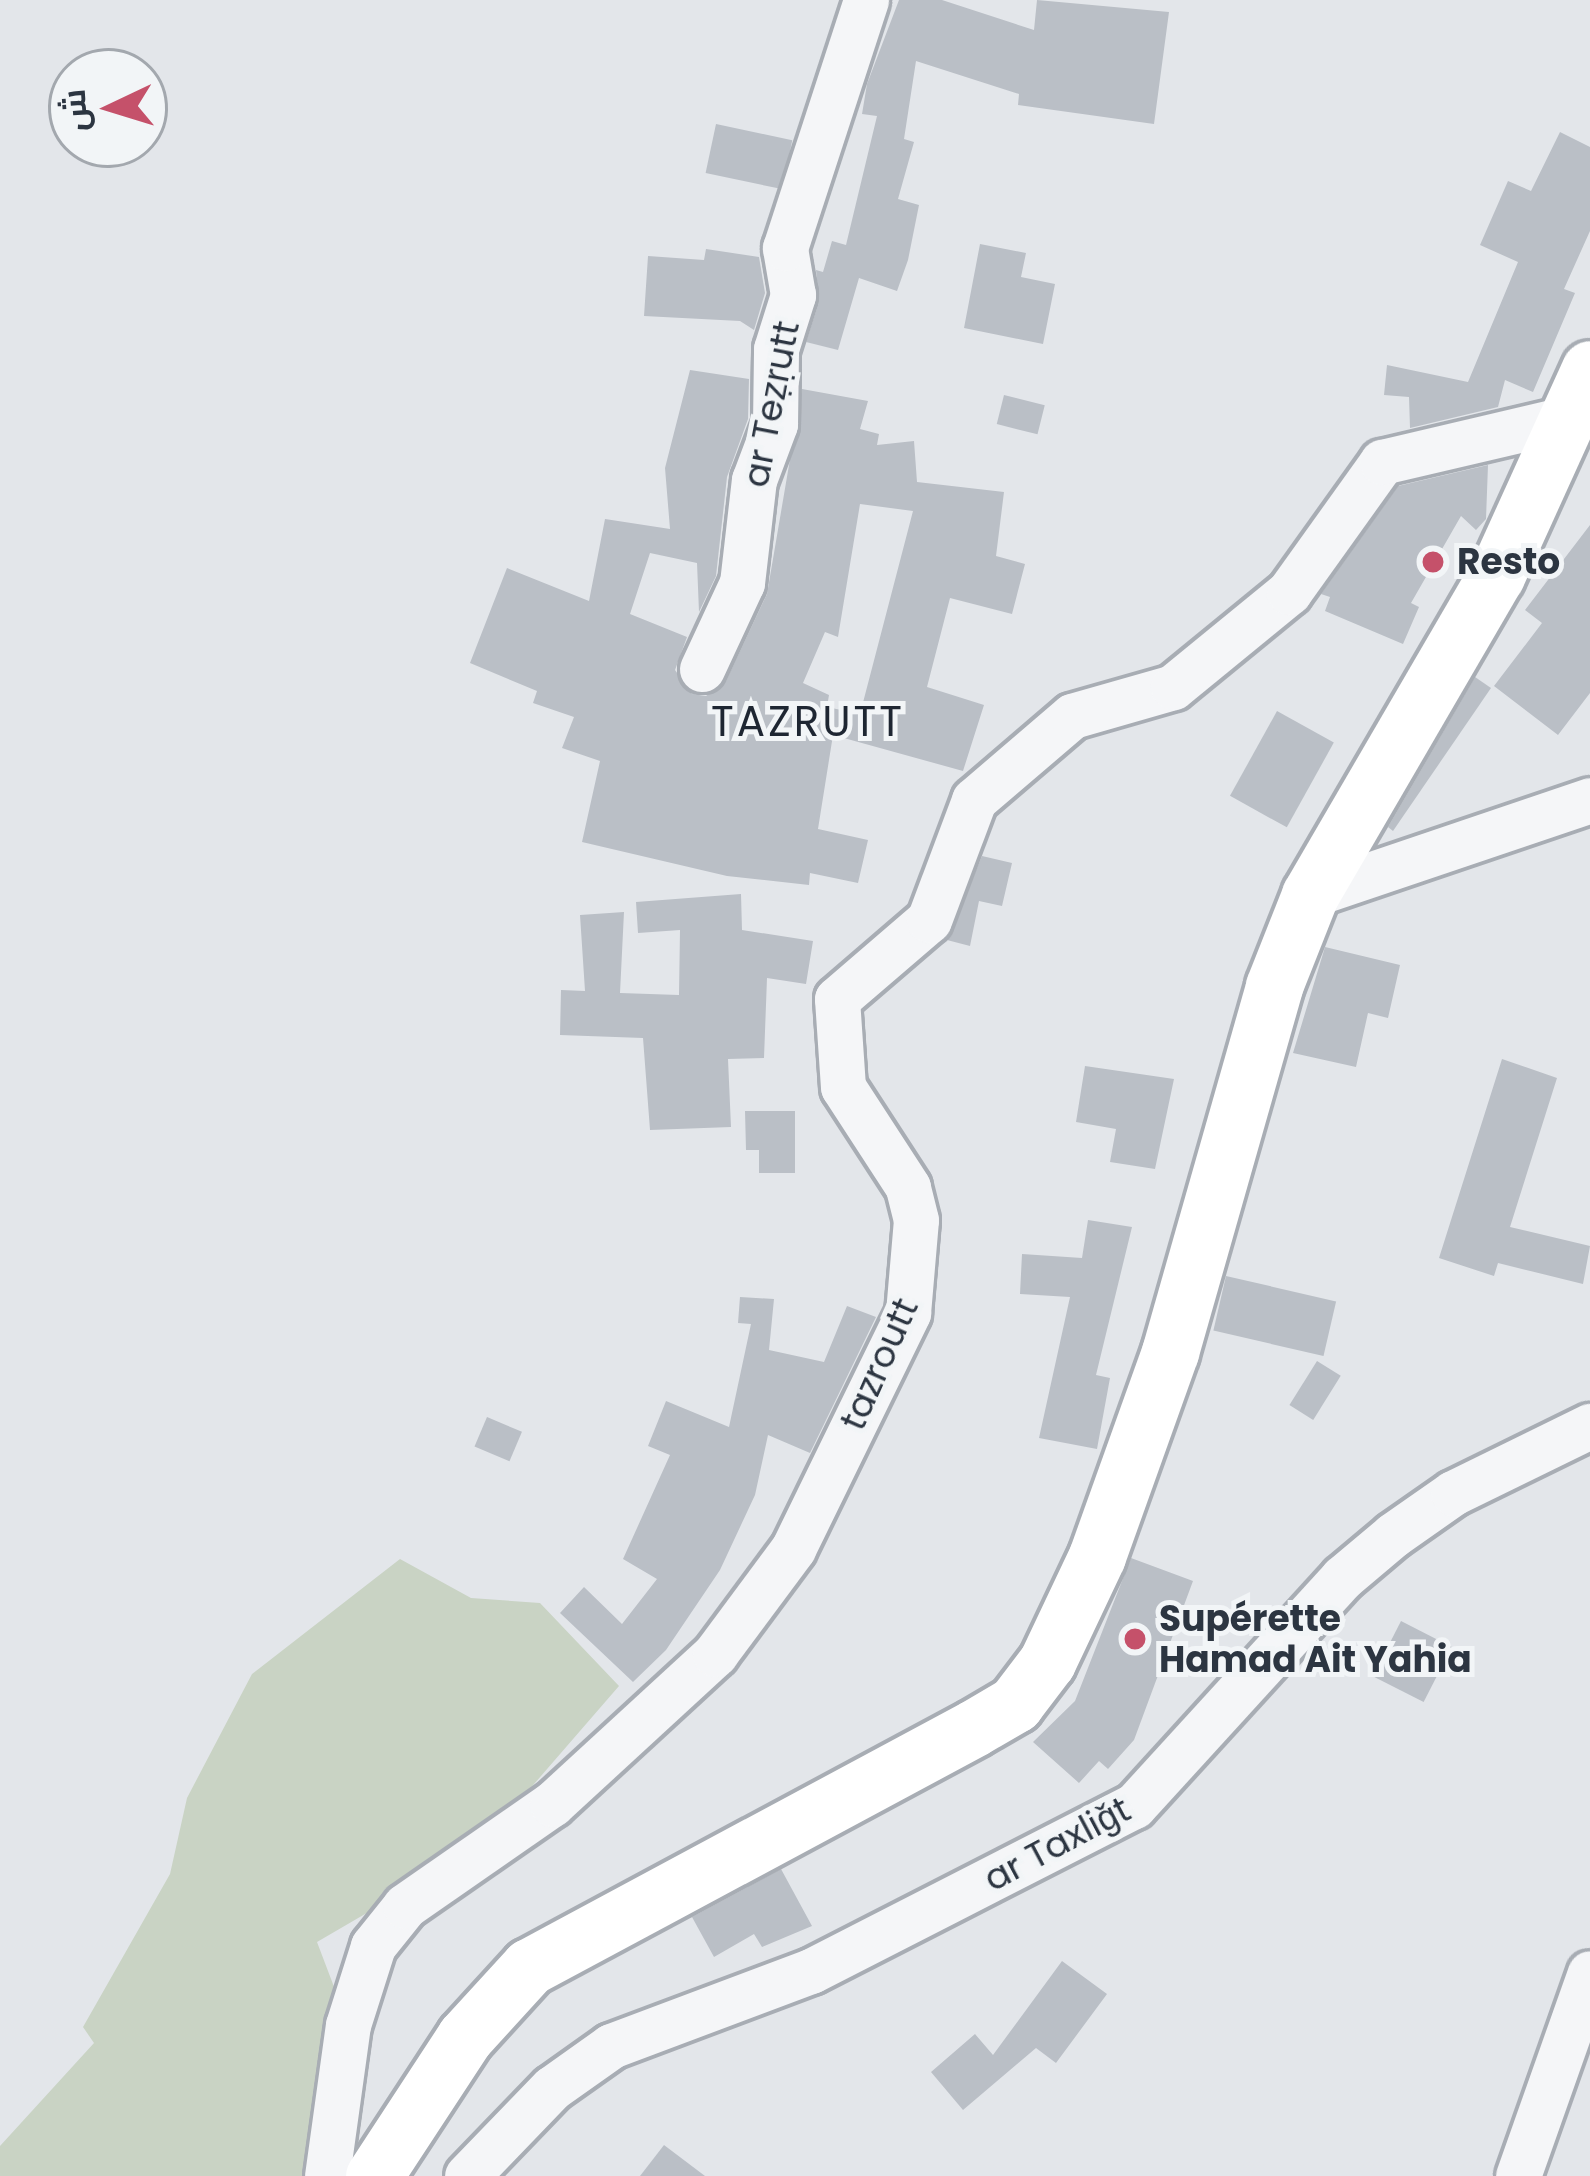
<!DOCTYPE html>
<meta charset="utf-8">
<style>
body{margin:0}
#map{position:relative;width:1590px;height:2176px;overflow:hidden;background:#e3e6ea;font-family:Poppins,Cairo,sans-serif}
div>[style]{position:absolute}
.green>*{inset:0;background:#c9d3c4}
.building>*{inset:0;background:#babfc6;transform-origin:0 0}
.roads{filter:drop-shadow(3px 0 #a8adb4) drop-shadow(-3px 0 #a8adb4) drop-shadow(0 3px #a8adb4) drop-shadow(0 -3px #a8adb4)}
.minor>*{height:45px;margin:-22.5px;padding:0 22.5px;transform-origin:22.5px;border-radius:22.5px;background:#f5f6f8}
.major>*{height:57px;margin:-28.5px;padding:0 28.5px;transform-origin:28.5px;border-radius:28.5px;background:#fff}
.dots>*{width:33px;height:33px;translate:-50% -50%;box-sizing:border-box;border:6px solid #f2f5f7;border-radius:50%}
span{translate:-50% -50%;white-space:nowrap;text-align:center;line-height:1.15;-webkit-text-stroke:10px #f2f5f7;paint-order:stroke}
.street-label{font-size:36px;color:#2c3541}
.poi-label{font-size:36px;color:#2c3541;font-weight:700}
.left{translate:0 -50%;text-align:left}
.quarter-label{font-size:42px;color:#1e2632;letter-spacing:3px}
.north{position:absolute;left:48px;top:48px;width:120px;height:120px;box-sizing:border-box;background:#f2f5f7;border:3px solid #a3a8ae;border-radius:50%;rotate:266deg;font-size:33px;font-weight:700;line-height:48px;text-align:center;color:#2c3541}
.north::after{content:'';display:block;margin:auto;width:42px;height:54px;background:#c5516a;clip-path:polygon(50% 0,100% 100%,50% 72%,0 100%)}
</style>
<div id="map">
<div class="green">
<i style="clip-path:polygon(400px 1559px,471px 1598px,540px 1603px,619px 1686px,528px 1791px,408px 1889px,317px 1942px,339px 2000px,302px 2176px,0 2176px,0 2146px,94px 2043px,83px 2027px,170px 1874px,187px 1798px,252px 1674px)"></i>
</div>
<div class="building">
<i style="clip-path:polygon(899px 0,942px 0,1034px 30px,1037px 0,1169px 12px,1154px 124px,1018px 105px,1019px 94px,916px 61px,904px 139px,914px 142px,898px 199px,919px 205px,908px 260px,897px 291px,859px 278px,838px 350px,806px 342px,819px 302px,816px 270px,823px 272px,832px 241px,846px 245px,877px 116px,862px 114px,867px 84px)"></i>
<i style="left:716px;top:124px;width:78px;height:50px;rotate:12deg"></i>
<i style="clip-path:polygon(1560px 132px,1590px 147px,1590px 231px,1564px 289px,1575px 293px,1533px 392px,1505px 380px,1498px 407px,1410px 428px,1409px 397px,1384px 395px,1387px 365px,1468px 382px,1518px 262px,1480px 245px,1508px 181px,1531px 191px)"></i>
<i style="clip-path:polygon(980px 244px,1026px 253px,1021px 277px,1055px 284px,1043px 344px,964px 328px)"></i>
<i style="clip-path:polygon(706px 249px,759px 257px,765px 293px,754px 330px,740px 321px,644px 316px,648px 256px,704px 260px)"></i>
<i style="clip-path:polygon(evenodd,690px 370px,749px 379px,748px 419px,727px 477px,716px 576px,699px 612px,697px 563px,650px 553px,630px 614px,687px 637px,675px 670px,692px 694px,706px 696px,726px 681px,767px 594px,802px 389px,868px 401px,860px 429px,879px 434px,877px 445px,914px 441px,917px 482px,1004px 492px,996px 556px,1025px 564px,1012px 614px,950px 598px,927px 687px,984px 705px,963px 771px,833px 735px,818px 829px,868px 840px,858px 883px,810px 873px,809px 885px,727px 876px,582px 842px,600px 761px,562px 748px,574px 717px,533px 703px,537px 691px,470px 663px,507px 568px,589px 601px,605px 519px,670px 529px,665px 468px,690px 370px,860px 504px,913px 511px,860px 714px,827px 707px,829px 695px,803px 683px,825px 632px,838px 637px,860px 504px)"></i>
<i style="left:1004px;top:395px;width:42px;height:30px;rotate:14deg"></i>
<i style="clip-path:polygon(1488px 465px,1486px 519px,1476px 530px,1461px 516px,1411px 603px,1419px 607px,1403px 644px,1325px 611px,1330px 597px,1321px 594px,1398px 486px)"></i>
<i style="clip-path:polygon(1590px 525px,1590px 693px,1558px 735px,1494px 686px,1542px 623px,1525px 610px)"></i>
<i style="clip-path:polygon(1475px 677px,1491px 688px,1393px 831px,1388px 827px)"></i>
<i style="left:1277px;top:711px;width:65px;height:97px;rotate:29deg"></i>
<i style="clip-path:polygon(982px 856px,1012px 863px,1002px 906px,979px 901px,970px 946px,947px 940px)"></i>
<i style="clip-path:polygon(741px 894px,742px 930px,813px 941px,806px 984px,767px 978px,764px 1058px,728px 1059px,731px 1127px,650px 1130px,643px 1038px,560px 1035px,561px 990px,585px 991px,580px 915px,624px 912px,620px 993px,679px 995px,680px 930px,638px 933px,636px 902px)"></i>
<i style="clip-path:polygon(1325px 947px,1400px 965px,1388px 1018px,1368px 1013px,1356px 1067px,1293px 1053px)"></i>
<i style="clip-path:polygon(1502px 1059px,1557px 1078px,1510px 1227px,1590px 1246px,1583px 1284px,1498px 1263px,1494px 1276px,1439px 1258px)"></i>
<i style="clip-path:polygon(1085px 1066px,1174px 1079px,1155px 1169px,1110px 1162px,1116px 1129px,1076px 1122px)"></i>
<i style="clip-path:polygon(745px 1111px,795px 1111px,795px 1173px,759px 1173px,759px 1150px,746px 1150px)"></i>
<i style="clip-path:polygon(1088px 1220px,1132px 1227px,1096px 1375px,1110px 1378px,1097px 1449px,1039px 1438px,1070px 1297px,1020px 1294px,1022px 1254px,1082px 1258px)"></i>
<i style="left:1226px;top:1276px;width:113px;height:56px;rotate:13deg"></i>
<i style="clip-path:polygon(740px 1297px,774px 1299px,769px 1350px,824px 1362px,847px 1306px,876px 1317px,810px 1453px,768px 1435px,755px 1495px,720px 1570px,666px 1650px,633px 1682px,560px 1613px,584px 1587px,622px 1624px,657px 1579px,623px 1559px,670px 1455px,648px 1446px,666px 1401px,729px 1427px,751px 1324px,738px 1323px)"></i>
<i style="left:1317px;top:1361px;width:28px;height:52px;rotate:32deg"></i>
<i style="left:487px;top:1417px;width:38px;height:32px;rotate:23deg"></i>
<i style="clip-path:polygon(1131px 1558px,1193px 1581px,1134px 1740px,1108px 1769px,1099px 1761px,1079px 1783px,1033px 1742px,1075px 1701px)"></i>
<i style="left:1401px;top:1621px;width:57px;height:62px;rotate:27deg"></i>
<i style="clip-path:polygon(781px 1869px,812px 1926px,762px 1947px,754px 1934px,714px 1957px,692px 1917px)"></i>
<i style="clip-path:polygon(1062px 1961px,1107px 1994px,1056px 2063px,1036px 2048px,963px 2110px,931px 2072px,975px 2034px,993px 2055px)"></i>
<i style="clip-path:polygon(664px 2145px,705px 2176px,640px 2176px)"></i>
</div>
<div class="roads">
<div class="minor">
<i style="left:702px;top:669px;width:95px;rotate:-65.1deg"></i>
<i style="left:742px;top:583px;width:104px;rotate:-83.4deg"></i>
<i style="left:754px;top:480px;width:60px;rotate:-69.4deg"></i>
<i style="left:775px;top:424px;width:75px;rotate:-89.2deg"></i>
<i style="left:776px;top:349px;width:57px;rotate:-72.5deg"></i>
<i style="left:793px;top:295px;width:48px;rotate:-99.7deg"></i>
<i style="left:785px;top:248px;width:261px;rotate:-71.9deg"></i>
<i style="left:1310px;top:895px;width:296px;rotate:-18.7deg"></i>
<i style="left:327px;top:2176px;width:152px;rotate:-82.1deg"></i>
<i style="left:348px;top:2025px;width:83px;rotate:-72.4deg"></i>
<i style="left:373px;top:1946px;width:51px;rotate:-51.3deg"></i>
<i style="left:405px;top:1906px;width:179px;rotate:-34.8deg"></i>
<i style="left:552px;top:1804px;width:222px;rotate:-42.6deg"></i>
<i style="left:715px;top:1654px;width:131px;rotate:-53.4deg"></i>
<i style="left:793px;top:1549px;width:263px;rotate:-64deg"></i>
<i style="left:908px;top:1313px;width:93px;rotate:-85.1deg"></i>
<i style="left:916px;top:1220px;width:34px;rotate:-104deg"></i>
<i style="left:908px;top:1187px;width:119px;rotate:-123deg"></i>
<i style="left:843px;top:1087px;width:88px;rotate:-93.9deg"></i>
<i style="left:837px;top:999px;width:121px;rotate:-40.7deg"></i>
<i style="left:929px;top:920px;width:128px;rotate:-69.4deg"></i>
<i style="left:974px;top:800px;width:129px;rotate:-40.6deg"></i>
<i style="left:1072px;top:716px;width:105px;rotate:-16deg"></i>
<i style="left:1173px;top:687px;width:150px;rotate:-39.3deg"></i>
<i style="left:1289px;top:592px;width:160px;rotate:-54.4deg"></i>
<i style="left:1382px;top:462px;width:192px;rotate:-13.2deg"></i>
<i style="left:467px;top:2176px;width:122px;rotate:-46deg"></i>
<i style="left:552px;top:2088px;width:72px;rotate:-35.4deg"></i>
<i style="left:611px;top:2046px;width:214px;rotate:-20.6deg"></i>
<i style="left:811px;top:1971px;width:363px;rotate:-27.1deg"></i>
<i style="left:1134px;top:1806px;width:309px;rotate:-47.6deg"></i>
<i style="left:1342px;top:1578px;width:67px;rotate:-40.1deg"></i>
<i style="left:1393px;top:1535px;width:73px;rotate:-35deg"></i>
<i style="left:1453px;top:1493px;width:153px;rotate:-26.1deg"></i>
<i style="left:1518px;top:2176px;width:215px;rotate:-70.5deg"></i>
</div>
<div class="major">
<i style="left:374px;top:2176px;width:166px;rotate:-56.8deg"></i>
<i style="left:465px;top:2037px;width:95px;rotate:-47.6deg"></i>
<i style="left:529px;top:1967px;width:505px;rotate:-28.24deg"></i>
<i style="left:974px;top:1728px;width:48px;rotate:-30.3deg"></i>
<i style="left:1015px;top:1704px;width:53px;rotate:-52.7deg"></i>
<i style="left:1047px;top:1662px;width:117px;rotate:-64.7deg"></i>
<i style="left:1097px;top:1556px;width:217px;rotate:-70.3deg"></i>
<i style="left:1170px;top:1352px;width:380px;rotate:-74.1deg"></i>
<i style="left:1274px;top:986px;width:98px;rotate:-68.4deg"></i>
<i style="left:1310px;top:895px;width:369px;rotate:-59.8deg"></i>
<i style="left:1496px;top:576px;width:227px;rotate:-65.6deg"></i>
</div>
</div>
<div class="dots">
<i style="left:1433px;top:562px;background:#c5516a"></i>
<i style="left:1135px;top:1639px;background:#c5516a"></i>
</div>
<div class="street-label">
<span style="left:771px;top:404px;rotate:-79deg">ar Teẓṛutt</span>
<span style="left:879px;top:1364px;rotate:-66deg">tazroutt</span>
<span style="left:1057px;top:1844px;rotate:-28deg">ar Taxliǧt</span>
</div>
<div class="poi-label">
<span class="left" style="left:1457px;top:562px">Resto</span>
<span class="left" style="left:1159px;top:1639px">Supérette<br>Hamad Ait Yahia</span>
</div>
<div class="quarter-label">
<span style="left:808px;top:722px">TAZRUTT</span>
</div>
<div class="north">ش</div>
</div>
